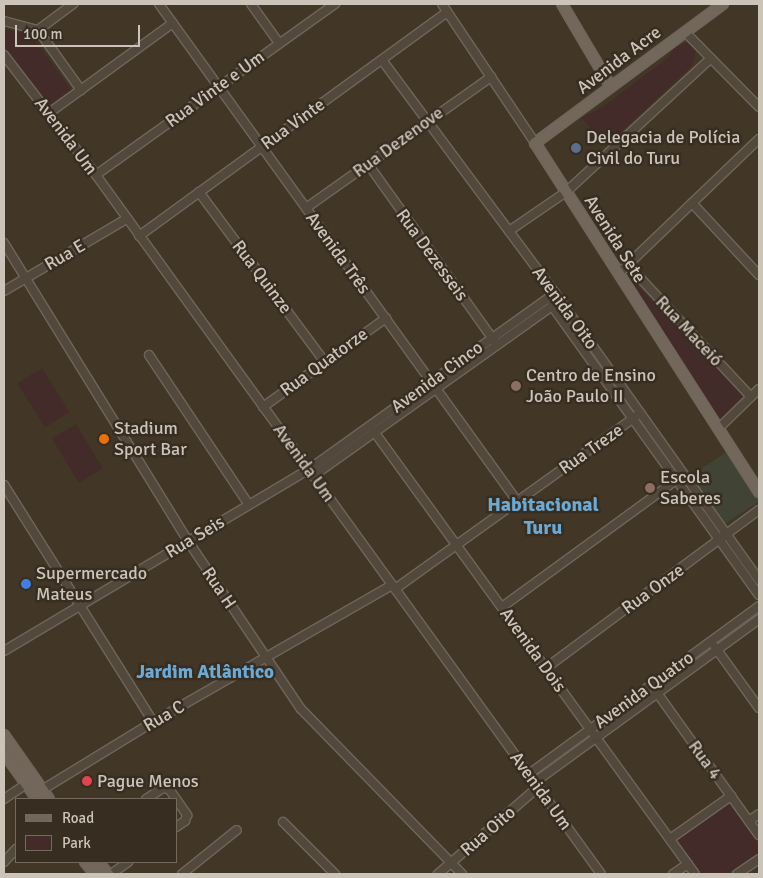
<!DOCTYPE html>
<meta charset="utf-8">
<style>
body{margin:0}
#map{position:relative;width:763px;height:878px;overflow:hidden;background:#423627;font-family:Signika,sans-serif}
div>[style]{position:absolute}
.medical>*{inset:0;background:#414334;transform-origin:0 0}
.green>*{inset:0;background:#432b29;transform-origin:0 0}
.roads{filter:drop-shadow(1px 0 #6f665a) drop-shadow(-1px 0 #6f665a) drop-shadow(0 1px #6f665a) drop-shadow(0 -1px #6f665a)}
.minor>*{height:8px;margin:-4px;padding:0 4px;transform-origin:4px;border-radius:4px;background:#52483c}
.major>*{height:10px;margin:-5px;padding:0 5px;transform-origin:5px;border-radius:5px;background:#72675a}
.dots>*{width:14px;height:14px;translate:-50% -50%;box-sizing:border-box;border:2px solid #372d20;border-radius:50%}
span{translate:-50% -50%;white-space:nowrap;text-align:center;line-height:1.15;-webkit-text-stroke:5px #372d20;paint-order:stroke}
.street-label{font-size:18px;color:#ccc4b9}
.poi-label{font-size:18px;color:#ccc4b9}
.left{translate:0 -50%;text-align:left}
.neighbourhood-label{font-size:19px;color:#6baad4;font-weight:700}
.quarter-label{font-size:20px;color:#6baad4;font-weight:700}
.frame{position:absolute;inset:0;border:5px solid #ccc4b9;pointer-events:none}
.legend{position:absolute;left:15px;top:798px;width:162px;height:65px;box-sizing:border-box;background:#372d20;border:1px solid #73695d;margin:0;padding:6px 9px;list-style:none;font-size:15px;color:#ccc4b9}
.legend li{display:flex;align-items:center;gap:10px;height:25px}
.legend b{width:25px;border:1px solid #73695d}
.scale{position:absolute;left:15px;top:25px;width:125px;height:22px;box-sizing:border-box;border:2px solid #ccc4b9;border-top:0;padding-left:6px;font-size:15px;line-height:18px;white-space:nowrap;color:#ccc4b9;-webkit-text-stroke:4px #372d20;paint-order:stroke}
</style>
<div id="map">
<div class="medical">
<i style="left:727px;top:452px;width:59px;height:44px;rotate:57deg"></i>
</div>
<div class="green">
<i style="clip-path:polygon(4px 29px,31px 34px,71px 90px,49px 105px,4px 48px)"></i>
<i style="clip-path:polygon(688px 42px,696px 51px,692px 66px,606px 146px,582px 118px,604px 106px,669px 57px,674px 48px)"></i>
<i style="clip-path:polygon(625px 273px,745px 396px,719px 420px)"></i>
<i style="left:42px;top:368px;width:52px;height:29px;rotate:58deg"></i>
<i style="left:76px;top:424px;width:52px;height:28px;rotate:59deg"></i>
<i style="clip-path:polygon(728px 801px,759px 845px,759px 852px,727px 874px,700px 874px,674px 839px)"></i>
</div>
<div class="roads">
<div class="minor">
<i style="left:159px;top:4px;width:613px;rotate:54.23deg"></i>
<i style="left:251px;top:4px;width:48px;rotate:54.3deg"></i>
<i style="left:442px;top:4px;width:167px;rotate:56.2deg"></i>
<i style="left:4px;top:21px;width:35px;rotate:15deg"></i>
<i style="left:38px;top:30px;width:74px;rotate:54.4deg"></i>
<i style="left:38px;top:30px;width:44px;rotate:-36.6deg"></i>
<i style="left:685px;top:32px;width:105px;rotate:45.4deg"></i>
<i style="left:4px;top:55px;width:151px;rotate:52.5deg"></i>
<i style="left:96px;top:175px;width:862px;rotate:54.15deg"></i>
<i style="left:382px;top:60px;width:290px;rotate:53.4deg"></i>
<i style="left:555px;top:293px;width:352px;rotate:54.6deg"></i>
<i style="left:49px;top:113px;width:153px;rotate:-36deg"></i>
<i style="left:368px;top:164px;width:219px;rotate:54.5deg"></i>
<i style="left:96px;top:175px;width:294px;rotate:-35.6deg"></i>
<i style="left:199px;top:192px;width:212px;rotate:53.5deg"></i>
<i style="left:692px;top:203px;width:98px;rotate:47.1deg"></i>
<i style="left:306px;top:208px;width:227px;rotate:-35.3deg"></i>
<i style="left:509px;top:231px;width:69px;rotate:-34.4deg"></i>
<i style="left:566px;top:192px;width:197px;rotate:-42.7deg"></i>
<i style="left:139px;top:236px;width:381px;rotate:-36deg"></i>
<i style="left:4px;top:243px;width:350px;rotate:58.3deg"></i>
<i style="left:188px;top:541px;width:202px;rotate:56.1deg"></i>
<i style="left:301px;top:709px;width:231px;rotate:45.7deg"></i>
<i style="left:628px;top:265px;width:180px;rotate:47deg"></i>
<i style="left:618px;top:274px;width:195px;rotate:-43.8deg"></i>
<i style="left:4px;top:291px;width:142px;rotate:-30.5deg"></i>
<i style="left:555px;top:293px;width:13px;rotate:103deg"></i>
<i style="left:552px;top:306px;width:355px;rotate:54.4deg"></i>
<i style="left:149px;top:355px;width:180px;rotate:56.3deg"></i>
<i style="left:263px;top:407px;width:152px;rotate:-35.9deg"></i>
<i style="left:370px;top:426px;width:553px;rotate:54.04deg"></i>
<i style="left:718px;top:429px;width:57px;rotate:-44.3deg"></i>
<i style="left:313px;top:476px;width:293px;rotate:-35.4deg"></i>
<i style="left:4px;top:485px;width:280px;rotate:57.8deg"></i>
<i style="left:395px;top:589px;width:297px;rotate:-35.6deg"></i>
<i style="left:502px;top:607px;width:220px;rotate:-36.1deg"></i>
<i style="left:715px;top:647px;width:75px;rotate:54.2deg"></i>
<i style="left:4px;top:651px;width:354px;rotate:-30.8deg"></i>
<i style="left:308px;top:470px;width:304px;rotate:-35.6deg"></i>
<i style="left:546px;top:668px;width:265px;rotate:-36.6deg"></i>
<i style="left:655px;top:690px;width:178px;rotate:54.4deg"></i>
<i style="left:529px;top:774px;width:285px;rotate:-36.1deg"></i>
<i style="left:535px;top:782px;width:277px;rotate:-36deg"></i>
<i style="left:42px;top:790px;width:130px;rotate:-31.5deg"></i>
<i style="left:153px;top:722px;width:275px;rotate:-29.8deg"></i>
<i style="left:4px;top:799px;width:27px;rotate:-34deg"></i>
<i style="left:146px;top:799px;width:20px;rotate:-33deg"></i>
<i style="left:163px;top:788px;width:6px;rotate:9deg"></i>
<i style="left:169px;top:789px;width:32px;rotate:55deg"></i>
<i style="left:187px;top:815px;width:6px;rotate:108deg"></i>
<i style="left:185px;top:821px;width:11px;rotate:146deg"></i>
<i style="left:749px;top:821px;width:12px;rotate:-35deg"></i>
<i style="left:283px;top:822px;width:74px;rotate:45deg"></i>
<i style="left:670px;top:839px;width:75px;rotate:-35.2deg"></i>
<i style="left:4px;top:862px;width:18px;rotate:-47deg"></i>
<i style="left:111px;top:874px;width:21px;rotate:-35deg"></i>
<i style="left:182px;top:874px;width:70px;rotate:-38.7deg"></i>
<i style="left:438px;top:874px;width:133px;rotate:-41deg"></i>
<i style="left:673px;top:874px;width:18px;rotate:-34deg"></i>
<i style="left:737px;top:874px;width:27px;rotate:-34deg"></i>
</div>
<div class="major">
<i style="left:562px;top:4px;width:96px;rotate:59.4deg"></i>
<i style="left:723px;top:4px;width:234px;rotate:143.5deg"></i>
<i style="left:535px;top:143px;width:415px;rotate:57.3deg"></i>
<i style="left:4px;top:735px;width:78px;rotate:54.9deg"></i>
<i style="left:4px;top:753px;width:57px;rotate:54.3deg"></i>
<i style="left:85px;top:862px;width:16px;rotate:50deg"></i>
<i style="left:98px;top:862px;width:16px;rotate:50deg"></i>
</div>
</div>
<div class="dots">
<i style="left:576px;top:148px;background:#5c6f8a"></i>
<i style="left:516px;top:386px;background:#8d6e63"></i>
<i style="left:104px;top:439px;background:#e8710a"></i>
<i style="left:650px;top:488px;background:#8d6e63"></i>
<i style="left:26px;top:584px;background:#3f7fe0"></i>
<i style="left:87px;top:781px;background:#e0444e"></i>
</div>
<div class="street-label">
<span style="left:619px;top:60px;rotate:-37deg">Avenida Acre</span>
<span style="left:215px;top:89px;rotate:-36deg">Rua Vinte e Um</span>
<span style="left:293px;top:124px;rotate:-36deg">Rua Vinte</span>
<span style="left:66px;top:136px;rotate:53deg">Avenida Um</span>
<span style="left:398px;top:142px;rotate:-36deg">Rua Dezenove</span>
<span style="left:615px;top:239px;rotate:58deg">Avenida Sete</span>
<span style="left:338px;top:253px;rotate:54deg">Avenida Três</span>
<span style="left:65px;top:255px;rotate:-30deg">Rua E</span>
<span style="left:432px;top:255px;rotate:54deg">Rua Dezesseis</span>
<span style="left:262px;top:277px;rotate:53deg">Rua Quinze</span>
<span style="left:565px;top:308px;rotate:54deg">Avenida Oito</span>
<span style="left:689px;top:331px;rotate:47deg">Rua Maceió</span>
<span style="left:324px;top:362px;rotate:-36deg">Rua Quatorze</span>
<span style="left:437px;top:377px;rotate:-36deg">Avenida Cinco</span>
<span style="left:591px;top:449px;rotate:-35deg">Rua Treze</span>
<span style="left:304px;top:463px;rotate:54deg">Avenida Um</span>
<span style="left:195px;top:537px;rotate:-31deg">Rua Seis</span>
<span style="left:219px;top:588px;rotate:56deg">Rua H</span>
<span style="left:653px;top:589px;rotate:-36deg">Rua Onze</span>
<span style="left:533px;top:650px;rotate:54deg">Avenida Dois</span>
<span style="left:644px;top:690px;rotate:-36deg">Avenida Quatro</span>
<span style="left:164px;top:716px;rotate:-30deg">Rua C</span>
<span style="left:705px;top:760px;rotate:54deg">Rua 4</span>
<span style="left:541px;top:791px;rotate:54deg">Avenida Um</span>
<span style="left:488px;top:831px;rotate:-41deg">Rua Oito</span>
</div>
<div class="poi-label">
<span class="left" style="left:586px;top:148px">Delegacia de Polícia<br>Civil do Turu</span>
<span class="left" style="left:526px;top:386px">Centro de Ensino<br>João Paulo II</span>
<span class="left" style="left:114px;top:439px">Stadium<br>Sport Bar</span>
<span class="left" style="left:660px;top:488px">Escola<br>Saberes</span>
<span class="left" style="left:36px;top:584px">Supermercado<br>Mateus</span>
<span class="left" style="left:97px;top:781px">Pague Menos</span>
</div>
<div class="neighbourhood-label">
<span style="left:205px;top:673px">Jardim Atlântico</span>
</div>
<div class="quarter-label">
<span style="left:543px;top:516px">Habitacional<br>Turu</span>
</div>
<div class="frame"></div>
<ul class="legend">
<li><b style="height:6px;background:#72675a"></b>Road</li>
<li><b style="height:14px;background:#432b29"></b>Park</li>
</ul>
<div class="scale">100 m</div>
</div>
